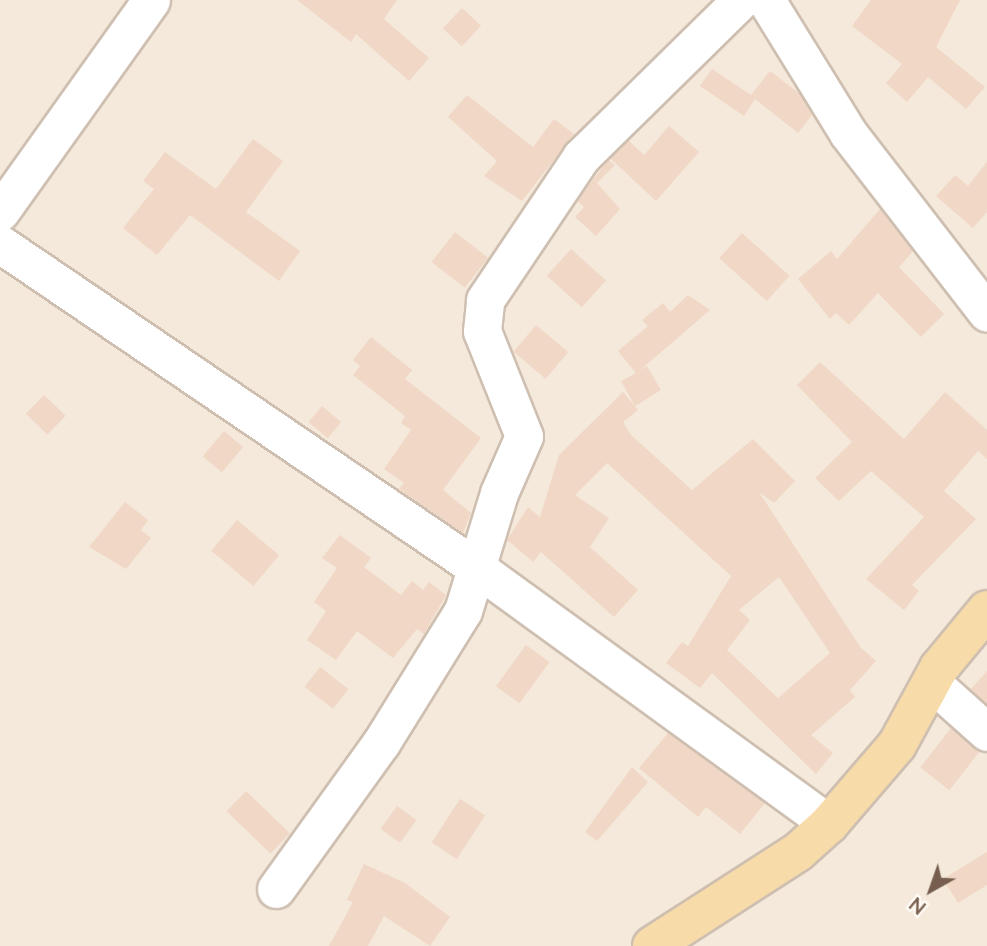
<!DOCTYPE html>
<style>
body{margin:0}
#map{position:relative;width:987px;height:946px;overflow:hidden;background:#fcf6ec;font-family:Lato,sans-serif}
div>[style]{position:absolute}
.residential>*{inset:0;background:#f4e9db;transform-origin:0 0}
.building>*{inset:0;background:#f1d7c5;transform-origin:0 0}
.roads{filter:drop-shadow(2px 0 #cebfb1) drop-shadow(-2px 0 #cebfb1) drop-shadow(0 2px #cebfb1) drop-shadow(0 -2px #cebfb1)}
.minor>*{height:37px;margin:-18.5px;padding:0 18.5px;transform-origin:18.5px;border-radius:18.5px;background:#fff}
.major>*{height:38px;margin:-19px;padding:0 19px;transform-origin:19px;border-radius:19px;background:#f7dba9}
span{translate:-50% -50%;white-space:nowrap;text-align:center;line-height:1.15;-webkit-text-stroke:5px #fefaf3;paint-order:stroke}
.north{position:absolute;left:896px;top:855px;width:70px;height:70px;-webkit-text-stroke:5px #fefaf3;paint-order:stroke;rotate:220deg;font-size:19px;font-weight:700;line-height:28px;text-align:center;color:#775e4f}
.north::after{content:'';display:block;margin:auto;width:24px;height:32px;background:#775e4f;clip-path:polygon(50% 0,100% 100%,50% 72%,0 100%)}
</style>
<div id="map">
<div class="residential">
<i style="left:0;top:0;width:987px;height:946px"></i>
</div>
<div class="building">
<i style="clip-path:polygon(297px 0,397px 0,384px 19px,429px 58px,409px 81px,356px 34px,351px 42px)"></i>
<i style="clip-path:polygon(871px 0,960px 0,936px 47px,985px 87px,966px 109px,928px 77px,907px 102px,886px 83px,902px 64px,852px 26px)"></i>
<i style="left:462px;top:8px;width:26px;height:28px;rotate:43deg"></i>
<i style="clip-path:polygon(712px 69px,751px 95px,770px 71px,799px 93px,812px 115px,798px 133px,755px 99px,744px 116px,700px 86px)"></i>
<i style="clip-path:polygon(467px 95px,533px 147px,554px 119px,574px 134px,522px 201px,484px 176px,497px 161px,448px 117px)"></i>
<i style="clip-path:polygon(669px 126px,699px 152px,656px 201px,610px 158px,628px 140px,644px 155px)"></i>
<i style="clip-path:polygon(253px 139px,283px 161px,246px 212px,300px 251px,279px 281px,190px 215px,157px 255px,123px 228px,154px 189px,143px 181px,165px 152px,216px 189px)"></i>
<i style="clip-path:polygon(608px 160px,615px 165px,597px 183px,620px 209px,596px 236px,575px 217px,584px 207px,577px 201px)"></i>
<i style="clip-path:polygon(987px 162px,987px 212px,973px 228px,936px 196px,955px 175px,968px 186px)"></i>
<i style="clip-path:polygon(880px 209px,913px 251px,899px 267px,944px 314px,921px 337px,878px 293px,849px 325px,836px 313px,830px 319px,798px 279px,831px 251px,837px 259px)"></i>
<i style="left:455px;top:232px;width:42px;height:38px;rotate:38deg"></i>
<i style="left:742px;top:233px;width:64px;height:34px;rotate:42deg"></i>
<i style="left:571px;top:249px;width:47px;height:36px;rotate:42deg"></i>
<i style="clip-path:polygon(688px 295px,710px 310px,639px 371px,647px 366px,661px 390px,635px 406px,621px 381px,636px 373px,618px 351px,648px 326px,642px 320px,663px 303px,670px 312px)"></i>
<i style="left:536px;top:325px;width:42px;height:35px;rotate:40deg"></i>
<i style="clip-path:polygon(371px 337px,412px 370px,405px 379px,481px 438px,443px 490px,471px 513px,463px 533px,399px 489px,404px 483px,384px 469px,411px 430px,401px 423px,405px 416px,353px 375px,360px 366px,353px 360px)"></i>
<i style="clip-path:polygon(820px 362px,904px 439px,945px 392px,987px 430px,987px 459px,978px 451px,944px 491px,976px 519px,912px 585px,919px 591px,904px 610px,866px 579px,924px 517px,871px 471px,839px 501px,815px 478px,852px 442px,797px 385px)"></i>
<i style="clip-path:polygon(evenodd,623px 392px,638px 410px,623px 422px,631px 435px,692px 490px,753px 439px,795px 481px,774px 503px,759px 492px,861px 648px,876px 661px,850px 690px,855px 697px,811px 735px,833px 753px,816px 774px,712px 673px,700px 688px,666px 663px,682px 642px,688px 646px,731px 576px,607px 463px,575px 495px,609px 518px,590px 547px,638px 590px,614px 617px,541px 552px,533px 562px,507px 540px,528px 507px,540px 517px,559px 455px,623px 392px,779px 577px,830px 653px,778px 698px,727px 650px,750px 620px,739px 610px,779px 577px)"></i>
<i style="left:44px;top:395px;width:30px;height:26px;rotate:44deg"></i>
<i style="left:322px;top:406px;width:25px;height:21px;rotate:40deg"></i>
<i style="left:224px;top:431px;width:25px;height:33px;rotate:40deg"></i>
<i style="clip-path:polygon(125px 502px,148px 520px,141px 530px,151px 538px,126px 569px,89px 547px)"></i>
<i style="left:237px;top:520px;width:55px;height:40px;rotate:40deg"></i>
<i style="clip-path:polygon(340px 535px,371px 558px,364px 567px,401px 595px,412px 581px,423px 590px,429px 582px,446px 595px,424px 634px,417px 629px,393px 658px,357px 631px,336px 660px,307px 640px,326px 611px,314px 602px,337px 568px,322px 558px)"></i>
<i style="left:526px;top:645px;width:29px;height:51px;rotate:36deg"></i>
<i style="left:320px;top:667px;width:36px;height:25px;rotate:38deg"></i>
<i style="clip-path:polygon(987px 671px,987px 704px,971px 689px)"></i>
<i style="left:951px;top:728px;width:37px;height:50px;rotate:38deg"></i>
<i style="clip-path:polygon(668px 733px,765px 803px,740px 834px,706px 807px,698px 817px,639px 768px)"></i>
<i style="clip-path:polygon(632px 767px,648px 782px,597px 841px,585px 832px)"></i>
<i style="left:246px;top:791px;width:61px;height:28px;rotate:44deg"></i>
<i style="left:460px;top:799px;width:30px;height:52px;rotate:33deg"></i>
<i style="left:397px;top:806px;width:24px;height:28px;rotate:36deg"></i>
<i style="clip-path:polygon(987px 852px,987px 885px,958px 903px,943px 879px)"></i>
<i style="clip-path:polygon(364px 864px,405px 883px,450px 917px,430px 946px,384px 916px,368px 946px,329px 946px,353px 902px,347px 900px)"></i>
</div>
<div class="roads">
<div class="minor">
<i style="left:766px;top:0;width:156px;rotate:58.3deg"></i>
<i style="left:848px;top:133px;width:227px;rotate:52.3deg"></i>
<i style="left:0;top:212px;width:260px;rotate:-54.5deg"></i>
<i style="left:0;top:244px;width:577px;rotate:34.19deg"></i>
<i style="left:477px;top:568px;width:435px;rotate:36deg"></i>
<i style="left:931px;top:682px;width:75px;rotate:41.8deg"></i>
<i style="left:276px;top:889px;width:180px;rotate:-54.3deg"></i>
<i style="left:381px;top:743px;width:155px;rotate:-58.2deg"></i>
<i style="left:463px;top:611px;width:123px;rotate:-73deg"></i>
<i style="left:499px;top:493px;width:62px;rotate:-66.3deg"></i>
<i style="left:524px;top:436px;width:113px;rotate:-111.8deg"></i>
<i style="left:482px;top:331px;width:31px;rotate:-84deg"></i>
<i style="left:485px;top:300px;width:172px;rotate:-56.1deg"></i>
<i style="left:581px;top:157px;width:224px;rotate:-44.5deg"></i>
</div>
<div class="major">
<i style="left:652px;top:946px;width:174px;rotate:-32.8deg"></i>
<i style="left:798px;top:852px;width:42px;rotate:-42.1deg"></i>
<i style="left:829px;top:824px;width:104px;rotate:-49.3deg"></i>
<i style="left:897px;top:745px;width:88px;rotate:-61.4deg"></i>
<i style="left:939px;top:668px;width:75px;rotate:-50.4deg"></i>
</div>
</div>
<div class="north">N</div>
</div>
